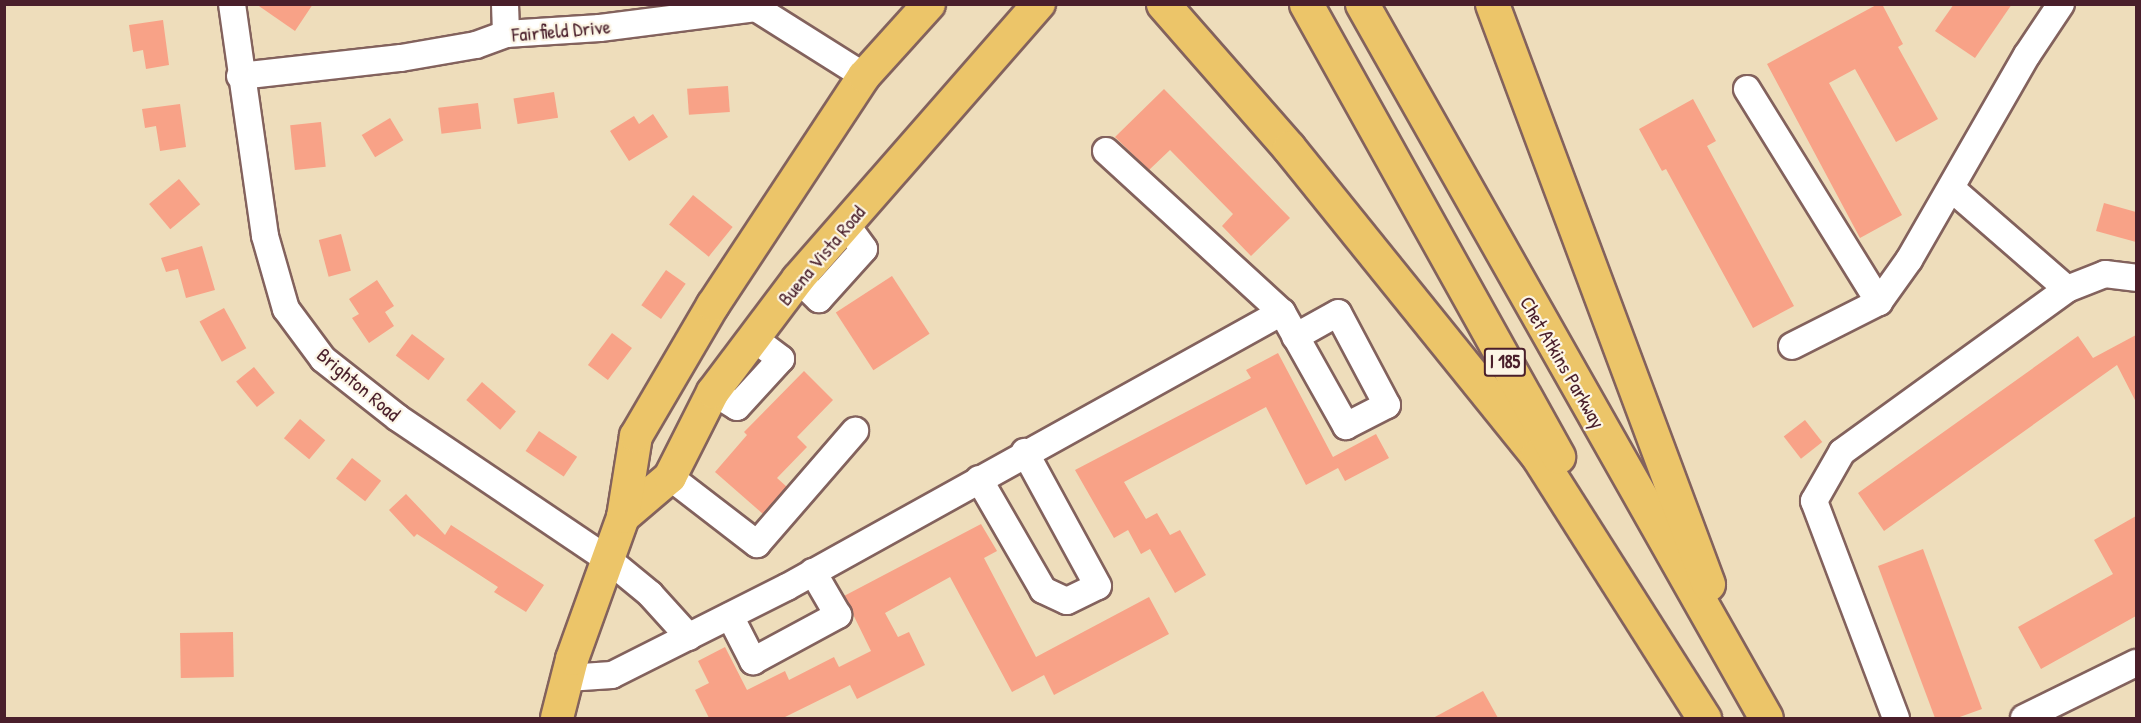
<!DOCTYPE html>
<style>
body{margin:0}
#map{position:relative;width:2141px;height:723px;overflow:hidden;background:#edb;font-family:"Patrick Hand",sans-serif}
div>[style]{position:absolute}
.building>*{inset:0;background:#f8a287;transform-origin:0 0}
.roads{filter:drop-shadow(2px 0 #83625d) drop-shadow(-2px 0 #83625d) drop-shadow(0 2px #83625d) drop-shadow(0 -2px #83625d)}
.minor>*{height:26px;margin:-13px;padding:0 13px;transform-origin:13px;border-radius:13px;background:#fff}
.major>*{height:32px;margin:-16px;padding:0 16px;transform-origin:16px;border-radius:16px;background:#ecc569}
.highway>*{height:33px;margin:-16.5px;padding:0 16.5px;transform-origin:16.5px;border-radius:16.5px;background:#ecc569}
span{translate:-50% -50%;white-space:nowrap;text-align:center;line-height:1.15;-webkit-text-stroke:4.5px #fcf5e5;paint-order:stroke}
.shield-label span{padding:2px 4px;background:#fcf5e5;border:2px solid;border-radius:4px;-webkit-text-stroke-width:0}
.shield-label{font-size:18px;color:#4a1f2b;font-weight:700}
.street-label{font-size:20px;color:#4a1f2b}
.frame{position:absolute;inset:0;border:6px solid #4a1f2b;pointer-events:none}
</style>
<div id="map">
<div class="building">
<i style="clip-path:polygon(256px 4px,313px 4px,295px 31px)"></i>
<i style="clip-path:polygon(1878px 4px,1882px 4px,1903px 44px,1898px 47px,1938px 119px,1896px 142px,1855px 69px,1829px 83px,1902px 215px,1860px 238px,1767px 64px)"></i>
<i style="clip-path:polygon(1954px 4px,2012px 4px,1975px 58px,1935px 31px)"></i>
<i style="clip-path:polygon(163px 20px,169px 65px,146px 69px,143px 50px,133px 52px,129px 25px)"></i>
<i style="left:728px;top:86px;width:26px;height:41px;rotate:86deg"></i>
<i style="clip-path:polygon(1164px 89px,1290px 218px,1251px 256px,1222px 226px,1233px 214px,1170px 150px,1149px 170px,1115px 137px)"></i>
<i style="left:554px;top:92px;width:26px;height:41px;rotate:81deg"></i>
<i style="clip-path:polygon(1693px 99px,1716px 141px,1707px 146px,1794px 306px,1753px 328px,1666px 169px,1662px 171px,1639px 129px)"></i>
<i style="left:478px;top:103px;width:26px;height:40px;rotate:83deg"></i>
<i style="clip-path:polygon(180px 104px,186px 147px,160px 151px,156px 126px,145px 128px,142px 109px)"></i>
<i style="clip-path:polygon(653px 114px,668px 137px,629px 161px,610px 131px,634px 116px,639px 124px)"></i>
<i style="left:390px;top:118px;width:26px;height:33px;rotate:59deg"></i>
<i style="left:321px;top:122px;width:45px;height:31px;rotate:84deg"></i>
<i style="left:179px;top:179px;width:33px;height:39px;rotate:50deg"></i>
<i style="left:693px;top:195px;width:51px;height:38px;rotate:39deg"></i>
<i style="clip-path:polygon(2104px 203px,2136px 212px,2136px 242px,2096px 231px)"></i>
<i style="left:341px;top:234px;width:38px;height:23px;rotate:75deg"></i>
<i style="clip-path:polygon(202px 246px,215px 290px,186px 298px,178px 269px,166px 272px,161px 258px)"></i>
<i style="left:666px;top:270px;width:24px;height:43px;rotate:35deg"></i>
<i style="left:892px;top:276px;width:69px;height:67px;rotate:57deg"></i>
<i style="clip-path:polygon(377px 280px,394px 306px,385px 312px,394px 326px,369px 343px,352px 318px,359px 314px,349px 299px)"></i>
<i style="left:224px;top:308px;width:46px;height:28px;rotate:61deg"></i>
<i style="left:612px;top:333px;width:25px;height:40px;rotate:37deg"></i>
<i style="left:412px;top:334px;width:41px;height:27px;rotate:37deg"></i>
<i style="clip-path:polygon(2136px 335px,2136px 402px,2117px 365px,1884px 531px,1858px 493px,2078px 336px,2093px 358px)"></i>
<i style="clip-path:polygon(1278px 353px,1333px 457px,1376px 434px,1389px 458px,1345px 481px,1338px 468px,1306px 485px,1266px 407px,1124px 482px,1146px 519px,1157px 513px,1170px 535px,1180px 530px,1206px 575px,1175px 593px,1150px 549px,1141px 554px,1128px 530px,1114px 538px,1075px 470px,1251px 378px,1246px 370px)"></i>
<i style="left:254px;top:367px;width:33px;height:23px;rotate:51deg"></i>
<i style="clip-path:polygon(804px 371px,833px 400px,797px 437px,807px 447px,777px 478px,787px 487px,763px 514px,715px 472px,747px 435px,744px 432px)"></i>
<i style="left:482px;top:382px;width:45px;height:24px;rotate:41deg"></i>
<i style="left:300px;top:419px;width:33px;height:25px;rotate:40deg"></i>
<i style="left:1805px;top:420px;width:28px;height:27px;rotate:52deg"></i>
<i style="left:539px;top:431px;width:46px;height:24px;rotate:34deg"></i>
<i style="left:352px;top:458px;width:37px;height:26px;rotate:38deg"></i>
<i style="clip-path:polygon(406px 494px,445px 535px,451px 525px,544px 585px,526px 612px,494px 592px,498px 587px,417px 534px,414px 537px,389px 510px)"></i>
<i style="clip-path:polygon(2136px 516px,2136px 616px,2041px 669px,2018px 627px,2113px 574px,2094px 540px)"></i>
<i style="clip-path:polygon(981px 524px,997px 551px,984px 558px,1036px 657px,1149px 597px,1169px 634px,1054px 695px,1044px 675px,1012px 692px,950px 577px,885px 613px,898px 637px,909px 632px,925px 665px,857px 699px,850px 685px,783px 718px,709px 718px,695px 690px,709px 683px,698px 661px,725px 647px,747px 690px,785px 671px,789px 680px,834px 657px,839px 667px,871px 651px,844px 596px)"></i>
<i style="clip-path:polygon(1923px 549px,1982px 709px,1957px 718px,1935px 718px,1878px 566px)"></i>
<i style="left:233px;top:632px;width:45px;height:53px;rotate:89deg"></i>
<i style="clip-path:polygon(1483px 691px,1498px 718px,1433px 718px)"></i>
</div>
<div class="roads">
<div class="minor">
<i style="left:232px;top:4px;width:234px;rotate:81.9deg"></i>
<i style="left:265px;top:236px;width:76px;rotate:74deg"></i>
<i style="left:286px;top:309px;width:62px;rotate:53.5deg"></i>
<i style="left:323px;top:359px;width:95px;rotate:38.2deg"></i>
<i style="left:398px;top:418px;width:256px;rotate:34deg"></i>
<i style="left:610px;top:561px;width:52px;rotate:39.5deg"></i>
<i style="left:650px;top:594px;width:58px;rotate:47.8deg"></i>
<i style="left:505px;top:4px;width:30px;rotate:88deg"></i>
<i style="left:240px;top:76px;width:162px;rotate:-6.4deg"></i>
<i style="left:401px;top:58px;width:76px;rotate:-9.8deg"></i>
<i style="left:476px;top:45px;width:32px;rotate:-20deg"></i>
<i style="left:506px;top:34px;width:94px;rotate:-3.7deg"></i>
<i style="left:600px;top:28px;width:157px;rotate:-7.3deg"></i>
<i style="left:756px;top:8px;width:128px;rotate:32.2deg"></i>
<i style="left:1747px;top:89px;width:251px;rotate:58.2deg"></i>
<i style="left:1106px;top:151px;width:239px;rotate:42.5deg"></i>
<i style="left:1952px;top:189px;width:152px;rotate:41deg"></i>
<i style="left:798px;top:279px;width:29px;rotate:44deg"></i>
<i style="left:819px;top:299px;width:67px;rotate:-48deg"></i>
<i style="left:864px;top:249px;width:32px;rotate:-126deg"></i>
<i style="left:1792px;top:346px;width:97px;rotate:-26.8deg"></i>
<i style="left:1879px;top:302px;width:52px;rotate:-54.5deg"></i>
<i style="left:1909px;top:260px;width:237px;rotate:-60.1deg"></i>
<i style="left:2027px;top:55px;width:61px;rotate:-56.3deg"></i>
<i style="left:713px;top:392px;width:28px;rotate:32deg"></i>
<i style="left:737px;top:407px;width:65px;rotate:-47.5deg"></i>
<i style="left:781px;top:359px;width:35px;rotate:-143deg"></i>
<i style="left:670px;top:477px;width:110px;rotate:37.6deg"></i>
<i style="left:757px;top:544px;width:150px;rotate:-49.1deg"></i>
<i style="left:979px;top:479px;width:128px;rotate:60deg"></i>
<i style="left:1043px;top:590px;width:26px;rotate:25deg"></i>
<i style="left:1067px;top:601px;width:34px;rotate:-26deg"></i>
<i style="left:1098px;top:586px;width:153px;rotate:-118.6deg"></i>
<i style="left:730px;top:616px;width:51px;rotate:62.9deg"></i>
<i style="left:753px;top:661px;width:97px;rotate:-28.4deg"></i>
<i style="left:838px;top:615px;width:50px;rotate:-120.2deg"></i>
<i style="left:567px;top:678px;width:45px;rotate:-3.8deg"></i>
<i style="left:612px;top:675px;width:196px;rotate:-26.7deg"></i>
<i style="left:787px;top:587px;width:566px;rotate:-29.05deg"></i>
<i style="left:1282px;top:312px;width:131px;rotate:60.7deg"></i>
<i style="left:1346px;top:426px;width:46px;rotate:-27.1deg"></i>
<i style="left:1387px;top:405px;width:104px;rotate:-118deg"></i>
<i style="left:1338px;top:313px;width:49px;rotate:150.8deg"></i>
<i style="left:1896px;top:718px;width:232px;rotate:-110.7deg"></i>
<i style="left:1814px;top:501px;width:56px;rotate:-60.3deg"></i>
<i style="left:1842px;top:452px;width:278px;rotate:-35.9deg"></i>
<i style="left:2067px;top:289px;width:41px;rotate:-21.5deg"></i>
<i style="left:2105px;top:274px;width:31px;rotate:7deg"></i>
<i style="left:2024px;top:718px;width:125px;rotate:-26.2deg"></i>
</div>
<div class="major">
<i style="left:623px;top:517px;width:62px;rotate:-40.4deg"></i>
<i style="left:670px;top:477px;width:95px;rotate:-63.2deg"></i>
<i style="left:713px;top:392px;width:141px;rotate:-53deg"></i>
<i style="left:798px;top:279px;width:366px;rotate:-48.8deg"></i>
<i style="left:557px;top:718px;width:61px;rotate:-75.7deg"></i>
<i style="left:572px;top:659px;width:151px;rotate:-70.2deg"></i>
<i style="left:623px;top:517px;width:82px;rotate:-80.9deg"></i>
<i style="left:636px;top:436px;width:152px;rotate:-59.6deg"></i>
<i style="left:713px;top:305px;width:274px;rotate:-56.6deg"></i>
<i style="left:864px;top:76px;width:97px;rotate:-47.9deg"></i>
</div>
<div class="highway">
<i style="left:1163px;top:4px;width:191px;rotate:48.8deg"></i>
<i style="left:1289px;top:148px;width:395px;rotate:51.1deg"></i>
<i style="left:1537px;top:455px;width:312px;rotate:57.6deg"></i>
<i style="left:1306px;top:4px;width:518px;rotate:60.86deg"></i>
<i style="left:1362px;top:4px;width:820px;rotate:60.5deg"></i>
<i style="left:1492px;top:4px;width:619px;rotate:69.57deg"></i>
</div>
</div>
<div class="shield-label">
<span style="left:1505px;top:362px">I 185</span>
</div>
<div class="street-label">
<span style="left:561px;top:30px;rotate:-5deg">Fairfield Drive</span>
<span style="left:821px;top:255px;rotate:-50deg">Buena Vista Road</span>
<span style="left:1563px;top:362px;rotate:60deg">Chet Atkins Parkway</span>
<span style="left:359px;top:384px;rotate:40deg">Brighton Road</span>
</div>
<div class="frame"></div>
</div>
